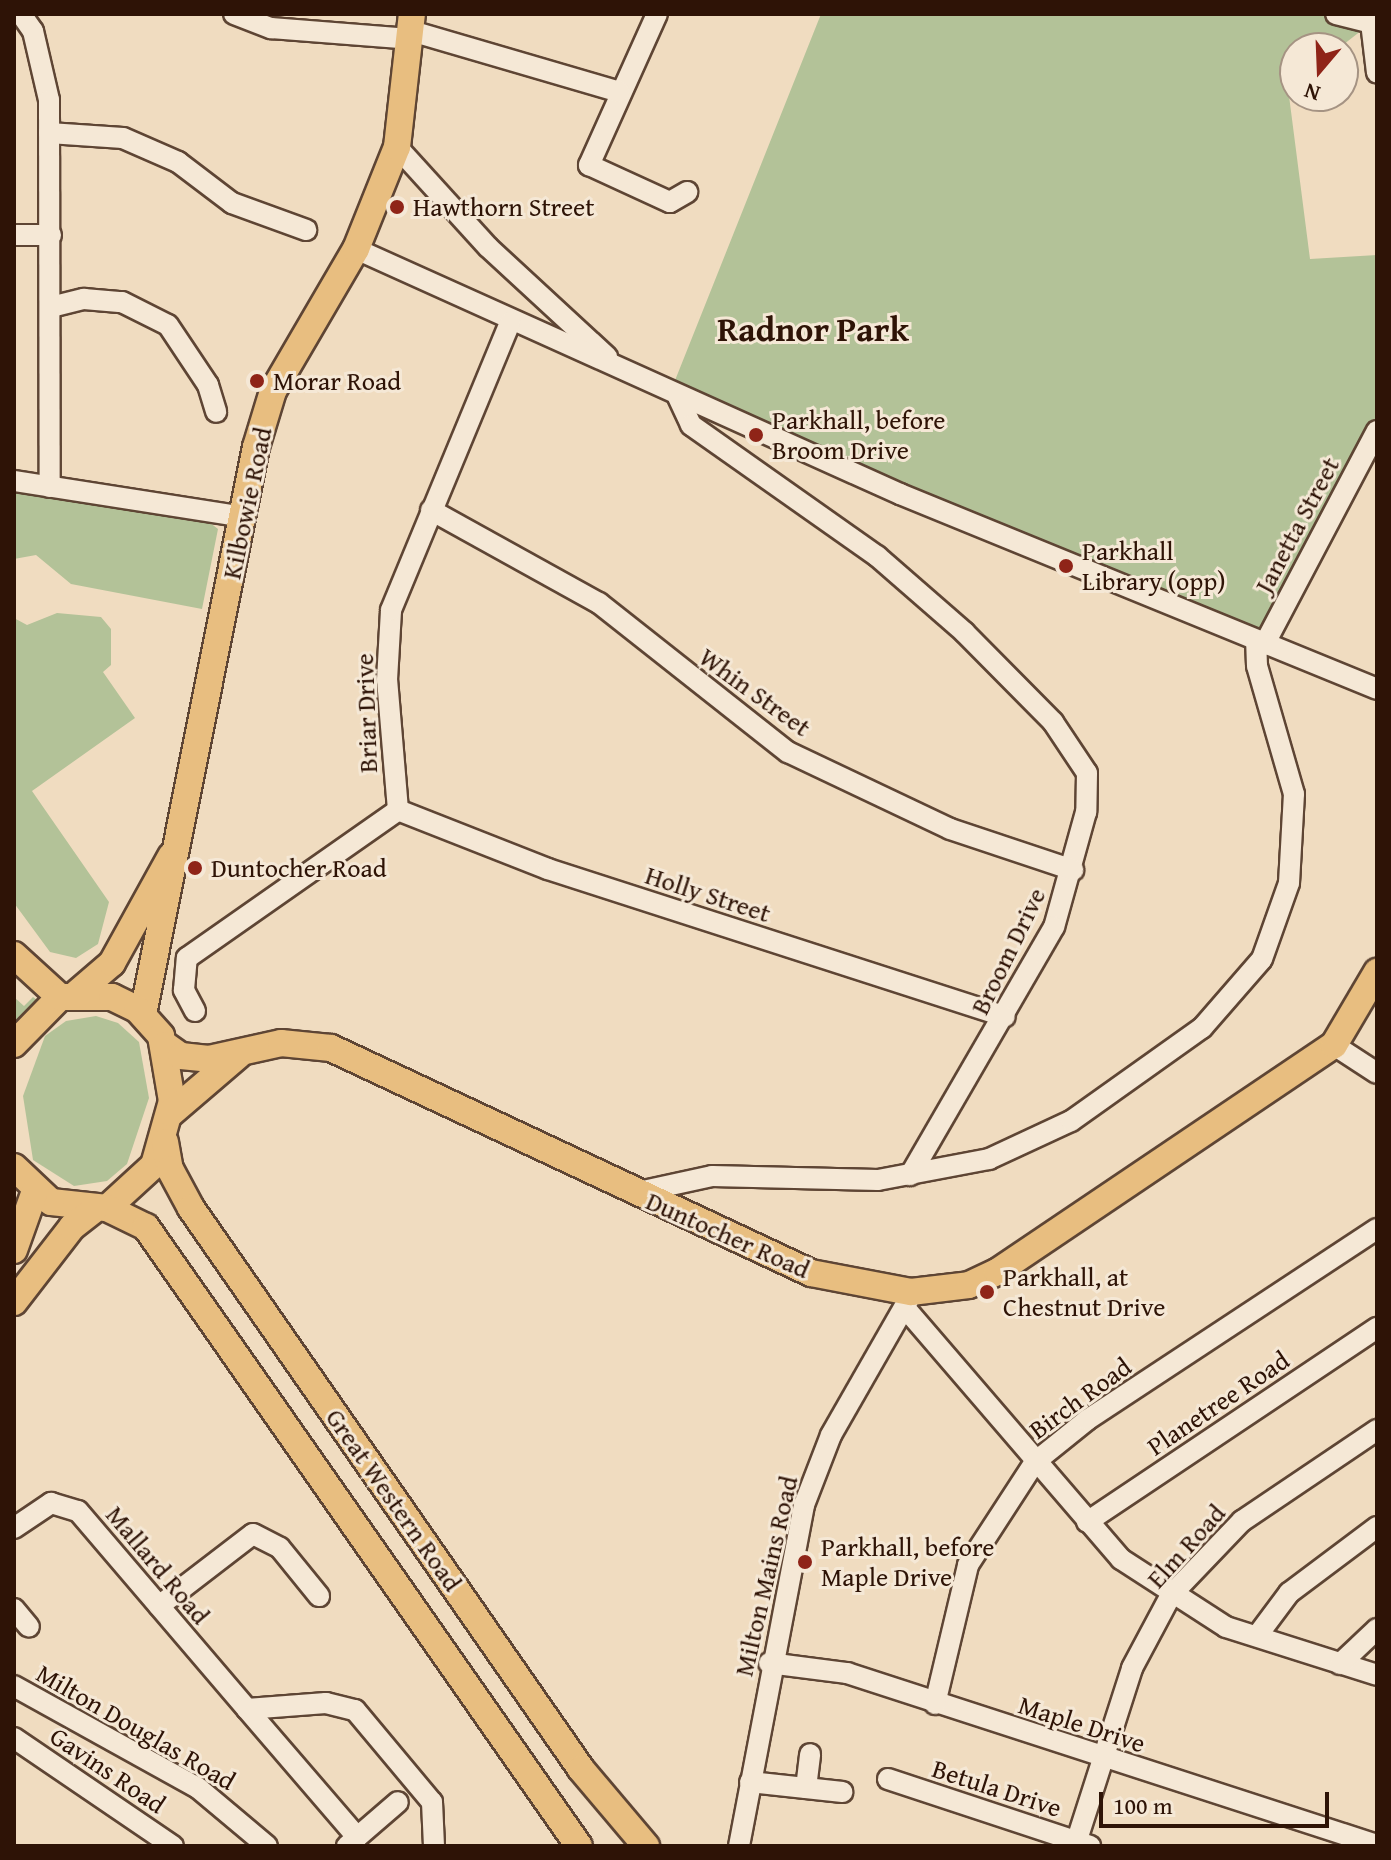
<!DOCTYPE html>
<style>
body{margin:0}
#map{position:relative;width:1391px;height:1860px;overflow:hidden;background:#f0dcc0;font-family:"Gentium Book Plus",serif}
div>[style]{position:absolute}
.green>*{inset:0;background:#b3c298}
.roads{filter:drop-shadow(2px 0 #5e4534) drop-shadow(-2px 0 #5e4534) drop-shadow(0 2px #5e4534) drop-shadow(0 -2px #5e4534)}
.minor>*{height:20px;margin:-10px;padding:0 10px;transform-origin:10px;border-radius:10px;background:#f5e8d6}
.major>*{height:26px;margin:-13px;padding:0 13px;transform-origin:13px;border-radius:13px;background:#e8be80}
.dots>*{width:22px;height:22px;translate:-50% -50%;box-sizing:border-box;border:4px solid #f5e8d6;border-radius:50%}
span{translate:-50% -50%;white-space:nowrap;text-align:center;line-height:1.15;-webkit-text-stroke:6px #f5e8d6;paint-order:stroke}
.poi-label{font-size:26px;color:#2e1306}
.left{translate:0 -50%;text-align:left}
.street-label{font-size:26px;color:#2e1306}
.district-label{font-size:34px;color:#2e1306;font-weight:700}
.frame{position:absolute;inset:0;border:16px solid #2e1306;pointer-events:none}
.north{position:absolute;left:1279px;top:32px;width:80px;height:80px;box-sizing:border-box;background:#f5e8d6;border:2px solid #a59383;border-radius:50%;rotate:199deg;font-size:22px;font-weight:700;line-height:32px;text-align:center;color:#2e1306}
.north::after{content:'';display:block;margin:auto;width:28px;height:36px;background:#8f2418;clip-path:polygon(50% 0,100% 100%,50% 72%,0 100%)}
.scale{position:absolute;left:1099px;top:1792px;width:230px;height:36px;box-sizing:border-box;border:4px solid #2e1306;border-top:0;padding-left:10px;font-size:24px;line-height:28px;white-space:nowrap;color:#2e1306;-webkit-text-stroke:6px #f5e8d6;paint-order:stroke}
</style>
<div id="map">
<div class="green">
<i style="clip-path:polygon(821px 14px,1336px 14px,1371px 23px,1339px 48px,1295px 48px,1295px 82px,1288px 88px,1310px 259px,1377px 255px,1377px 431px,1264px 645px,670px 393px)"></i>
<i style="clip-path:polygon(14px 487px,205px 519px,218px 529px,202px 609px,71px 584px,36px 555px,14px 559px)"></i>
<i style="clip-path:polygon(57px 613px,101px 617px,111px 629px,111px 665px,103px 672px,135px 718px,32px 791px,109px 902px,98px 944px,76px 958px,50px 952px,14px 903px,14px 618px,27px 625px)"></i>
<i style="clip-path:polygon(14px 997px,24px 1006px,33px 997px,41px 1003px,14px 1029px)"></i>
<i style="clip-path:polygon(96px 1016px,118px 1023px,139px 1042px,149px 1098px,127px 1164px,107px 1181px,74px 1186px,33px 1160px,23px 1096px,45px 1036px,66px 1021px)"></i>
</div>
<div class="roads">
<div class="minor">
<i style="left:21px;top:14px;width:21px;rotate:55deg"></i>
<i style="left:33px;top:31px;width:71px;rotate:76.9deg"></i>
<i style="left:49px;top:100px;width:387px;rotate:89.9deg"></i>
<i style="left:234px;top:14px;width:40px;rotate:21deg"></i>
<i style="left:271px;top:28px;width:139px;rotate:4.5deg"></i>
<i style="left:657px;top:14px;width:166px;rotate:114.2deg"></i>
<i style="left:589px;top:165px;width:89px;rotate:24.6deg"></i>
<i style="left:670px;top:202px;width:20px;rotate:-30deg"></i>
<i style="left:1336px;top:14px;width:36px;rotate:14deg"></i>
<i style="left:1370px;top:14px;width:59px;rotate:83.2deg"></i>
<i style="left:411px;top:31px;width:217px;rotate:16.3deg"></i>
<i style="left:49px;top:133px;width:74px;rotate:3.9deg"></i>
<i style="left:123px;top:138px;width:60px;rotate:23.6deg"></i>
<i style="left:178px;top:162px;width:68px;rotate:37.2deg"></i>
<i style="left:232px;top:203px;width:79px;rotate:20deg"></i>
<i style="left:397px;top:147px;width:135px;rotate:47.7deg"></i>
<i style="left:488px;top:247px;width:162px;rotate:42.7deg"></i>
<i style="left:14px;top:235px;width:37px"></i>
<i style="left:356px;top:249px;width:597px;rotate:24.25deg"></i>
<i style="left:900px;top:494px;width:515px;rotate:22.23deg"></i>
<i style="left:51px;top:307px;width:34px;rotate:-14deg"></i>
<i style="left:84px;top:299px;width:38px;rotate:5deg"></i>
<i style="left:122px;top:302px;width:51px;rotate:26.6deg"></i>
<i style="left:168px;top:325px;width:72px;rotate:56.3deg"></i>
<i style="left:208px;top:385px;width:28px;rotate:73deg"></i>
<i style="left:678px;top:397px;width:31px;rotate:65deg"></i>
<i style="left:691px;top:425px;width:228px;rotate:35.2deg"></i>
<i style="left:877px;top:556px;width:116px;rotate:41.1deg"></i>
<i style="left:964px;top:632px;width:127px;rotate:45.3deg"></i>
<i style="left:1053px;top:722px;width:61px;rotate:56.3deg"></i>
<i style="left:1087px;top:773px;width:39px;rotate:91deg"></i>
<i style="left:1086px;top:812px;width:119px;rotate:105.5deg"></i>
<i style="left:1054px;top:927px;width:287px;rotate:120.1deg"></i>
<i style="left:14px;top:481px;width:232px;rotate:8.9deg"></i>
<i style="left:431px;top:510px;width:192px;rotate:29deg"></i>
<i style="left:599px;top:603px;width:241px;rotate:38.3deg"></i>
<i style="left:788px;top:752px;width:179px;rotate:25.4deg"></i>
<i style="left:950px;top:829px;width:130px;rotate:18.4deg"></i>
<i style="left:1264px;top:645px;width:242px;rotate:-62.2deg"></i>
<i style="left:398px;top:810px;width:161px;rotate:21.5deg"></i>
<i style="left:548px;top:869px;width:480px;rotate:17.9deg"></i>
<i style="left:195px;top:1011px;width:24px;rotate:-118deg"></i>
<i style="left:184px;top:990px;width:32px;rotate:-85deg"></i>
<i style="left:187px;top:958px;width:258px;rotate:-35deg"></i>
<i style="left:398px;top:810px;width:130px;rotate:-94.8deg"></i>
<i style="left:387px;top:680px;width:70px;rotate:-86.7deg"></i>
<i style="left:391px;top:610px;width:311px;rotate:-67.5deg"></i>
<i style="left:1334px;top:1045px;width:51px;rotate:33.1deg"></i>
<i style="left:634px;top:1193px;width:80px;rotate:-12.3deg"></i>
<i style="left:712px;top:1176px;width:166px;rotate:1.4deg"></i>
<i style="left:878px;top:1180px;width:113px;rotate:-10.7deg"></i>
<i style="left:989px;top:1159px;width:90px;rotate:-24.9deg"></i>
<i style="left:1071px;top:1121px;width:161px;rotate:-35.4deg"></i>
<i style="left:1202px;top:1028px;width:91px;rotate:-49deg"></i>
<i style="left:1262px;top:959px;width:81px;rotate:-70.4deg"></i>
<i style="left:1289px;top:883px;width:89px;rotate:-86.8deg"></i>
<i style="left:1294px;top:794px;width:133px;rotate:-106.1deg"></i>
<i style="left:1257px;top:666px;width:25px;rotate:-92deg"></i>
<i style="left:906px;top:1309px;width:330px;rotate:49.3deg"></i>
<i style="left:1121px;top:1559px;width:125px;rotate:32.9deg"></i>
<i style="left:1226px;top:1627px;width:158px;rotate:17.6deg"></i>
<i style="left:1087px;top:1522px;width:349px;rotate:-33.8deg"></i>
<i style="left:14px;top:1528px;width:45px;rotate:-34deg"></i>
<i style="left:51px;top:1503px;width:28px;rotate:17deg"></i>
<i style="left:78px;top:1511px;width:260px;rotate:49.5deg"></i>
<i style="left:247px;top:1709px;width:79px;rotate:-4.3deg"></i>
<i style="left:326px;top:1703px;width:30px;rotate:14deg"></i>
<i style="left:355px;top:1710px;width:120px;rotate:50.1deg"></i>
<i style="left:432px;top:1802px;width:44px;rotate:87.4deg"></i>
<i style="left:159px;top:1606px;width:118px;rotate:-37.5deg"></i>
<i style="left:253px;top:1534px;width:30px;rotate:27deg"></i>
<i style="left:280px;top:1548px;width:62px;rotate:50.9deg"></i>
<i style="left:14px;top:1609px;width:23px;rotate:50deg"></i>
<i style="left:1257px;top:1636px;width:54px;rotate:-53.3deg"></i>
<i style="left:1289px;top:1593px;width:110px;rotate:-36.9deg"></i>
<i style="left:769px;top:1663px;width:79px;rotate:7.3deg"></i>
<i style="left:847px;top:1673px;width:557px;rotate:17.98deg"></i>
<i style="left:1340px;top:1664px;width:51px;rotate:-43.4deg"></i>
<i style="left:14px;top:1686px;width:210px;rotate:29deg"></i>
<i style="left:198px;top:1788px;width:90px;rotate:40deg"></i>
<i style="left:935px;top:1704px;width:143px;rotate:-76.6deg"></i>
<i style="left:968px;top:1565px;width:123px;rotate:-57deg"></i>
<i style="left:1035px;top:1462px;width:67px;rotate:-38.9deg"></i>
<i style="left:1087px;top:1420px;width:347px;rotate:-33.4deg"></i>
<i style="left:247px;top:1709px;width:169px;rotate:49.3deg"></i>
<i style="left:14px;top:1738px;width:192px;rotate:34.2deg"></i>
<i style="left:888px;top:1779px;width:213px;rotate:18.3deg"></i>
<i style="left:750px;top:1782px;width:93px;rotate:6.2deg"></i>
<i style="left:806px;top:1788px;width:34px;rotate:-83deg"></i>
<i style="left:347px;top:1846px;width:67px;rotate:-40.8deg"></i>
<i style="left:739px;top:1846px;width:347px;rotate:-79.2deg"></i>
<i style="left:804px;top:1505px;width:75px;rotate:-68.9deg"></i>
<i style="left:831px;top:1435px;width:157px;rotate:-60.2deg"></i>
<i style="left:1075px;top:1846px;width:187px;rotate:-72.2deg"></i>
<i style="left:1132px;top:1668px;width:83px;rotate:-61.9deg"></i>
<i style="left:1171px;top:1595px;width:103px;rotate:-46.2deg"></i>
<i style="left:1242px;top:1521px;width:163px;rotate:-34deg"></i>
</div>
<div class="major">
<i style="left:14px;top:955px;width:62px;rotate:42.4deg"></i>
<i style="left:77px;top:993px;width:46px;rotate:-40.6deg"></i>
<i style="left:112px;top:963px;width:122px;rotate:-61.1deg"></i>
<i style="left:143px;top:1014px;width:578px;rotate:-78.73deg"></i>
<i style="left:256px;top:447px;width:59px;rotate:-73.1deg"></i>
<i style="left:273px;top:391px;width:164px;rotate:-59.7deg"></i>
<i style="left:356px;top:249px;width:110px;rotate:-68.1deg"></i>
<i style="left:397px;top:147px;width:134px;rotate:-83.6deg"></i>
<i style="left:14px;top:1044px;width:66px;rotate:-45.6deg"></i>
<i style="left:60px;top:997px;width:52px"></i>
<i style="left:112px;top:997px;width:28px;rotate:26deg"></i>
<i style="left:137px;top:1009px;width:36px;rotate:48deg"></i>
<i style="left:161px;top:1036px;width:66px;rotate:80.4deg"></i>
<i style="left:172px;top:1101px;width:66px;rotate:105.7deg"></i>
<i style="left:154px;top:1165px;width:64px;rotate:137.5deg"></i>
<i style="left:107px;top:1208px;width:56px;rotate:-173.9deg"></i>
<i style="left:51px;top:1202px;width:51px;rotate:-136.6deg"></i>
<i style="left:165px;top:1045px;width:19px;rotate:35deg"></i>
<i style="left:181px;top:1056px;width:28px;rotate:6deg"></i>
<i style="left:209px;top:1059px;width:74px;rotate:-12.5deg"></i>
<i style="left:281px;top:1043px;width:50px;rotate:5.7deg"></i>
<i style="left:331px;top:1048px;width:530px;rotate:25.11deg"></i>
<i style="left:811px;top:1273px;width:102px;rotate:10.8deg"></i>
<i style="left:911px;top:1292px;width:58px;rotate:-6.9deg"></i>
<i style="left:969px;top:1285px;width:31px;rotate:-25deg"></i>
<i style="left:997px;top:1272px;width:406px;rotate:-34deg"></i>
<i style="left:1334px;top:1045px;width:85px;rotate:-59.5deg"></i>
<i style="left:171px;top:1113px;width:89px;rotate:-40.5deg"></i>
<i style="left:165px;top:1142px;width:27px;rotate:80deg"></i>
<i style="left:170px;top:1169px;width:44px;rotate:61.7deg"></i>
<i style="left:191px;top:1208px;width:683px;rotate:55.19deg"></i>
<i style="left:581px;top:1769px;width:101px;rotate:49.8deg"></i>
<i style="left:107px;top:1208px;width:43px;rotate:26deg"></i>
<i style="left:146px;top:1227px;width:755px;rotate:55.03deg"></i>
<i style="left:14px;top:1250px;width:63px;rotate:-70.4deg"></i>
<i style="left:14px;top:1302px;width:95px;rotate:-52.3deg"></i>
<i style="left:72px;top:1227px;width:28px;rotate:-38deg"></i>
</div>
</div>
<div class="dots">
<i style="left:397px;top:207px;background:#8f2418"></i>
<i style="left:257px;top:381px;background:#8f2418"></i>
<i style="left:756px;top:435px;background:#8f2418"></i>
<i style="left:1066px;top:566px;background:#8f2418"></i>
<i style="left:195px;top:868px;background:#8f2418"></i>
<i style="left:987px;top:1292px;background:#8f2418"></i>
<i style="left:805px;top:1562px;background:#8f2418"></i>
</div>
<div class="poi-label">
<span class="left" style="left:413px;top:207px">Hawthorn Street</span>
<span class="left" style="left:273px;top:381px">Morar Road</span>
<span class="left" style="left:772px;top:435px">Parkhall, before<br>Broom Drive</span>
<span class="left" style="left:1082px;top:566px">Parkhall<br>Library (opp)</span>
<span class="left" style="left:211px;top:868px">Duntocher Road</span>
<span class="left" style="left:1003px;top:1292px">Parkhall, at<br>Chestnut Drive</span>
<span class="left" style="left:821px;top:1562px">Parkhall, before<br>Maple Drive</span>
</div>
<div class="street-label">
<span style="left:247px;top:503px;rotate:-78deg">Kilbowie Road</span>
<span style="left:1297px;top:525px;rotate:-62deg">Janetta Street</span>
<span style="left:755px;top:692px;rotate:36deg">Whin Street</span>
<span style="left:366px;top:713px;rotate:-92deg">Briar Drive</span>
<span style="left:708px;top:894px;rotate:18deg">Holly Street</span>
<span style="left:1008px;top:951px;rotate:-64deg">Broom Drive</span>
<span style="left:728px;top:1235px;rotate:24deg">Duntocher Road</span>
<span style="left:1080px;top:1398px;rotate:-36deg">Birch Road</span>
<span style="left:1218px;top:1403px;rotate:-34deg">Planetree Road</span>
<span style="left:394px;top:1500px;rotate:55deg">Great Western Road</span>
<span style="left:1186px;top:1546px;rotate:-48deg">Elm Road</span>
<span style="left:158px;top:1565px;rotate:50deg">Mallard Road</span>
<span style="left:766px;top:1576px;rotate:-77deg">Milton Mains Road</span>
<span style="left:1082px;top:1724px;rotate:18deg">Maple Drive</span>
<span style="left:136px;top:1727px;rotate:30deg">Milton Douglas Road</span>
<span style="left:108px;top:1770px;rotate:34deg">Gavins Road</span>
<span style="left:997px;top:1788px;rotate:18deg">Betula Drive</span>
</div>
<div class="district-label">
<span style="left:813px;top:329px">Radnor Park</span>
</div>
<div class="frame"></div>
<div class="north">N</div>
<div class="scale">100 m</div>
</div>
